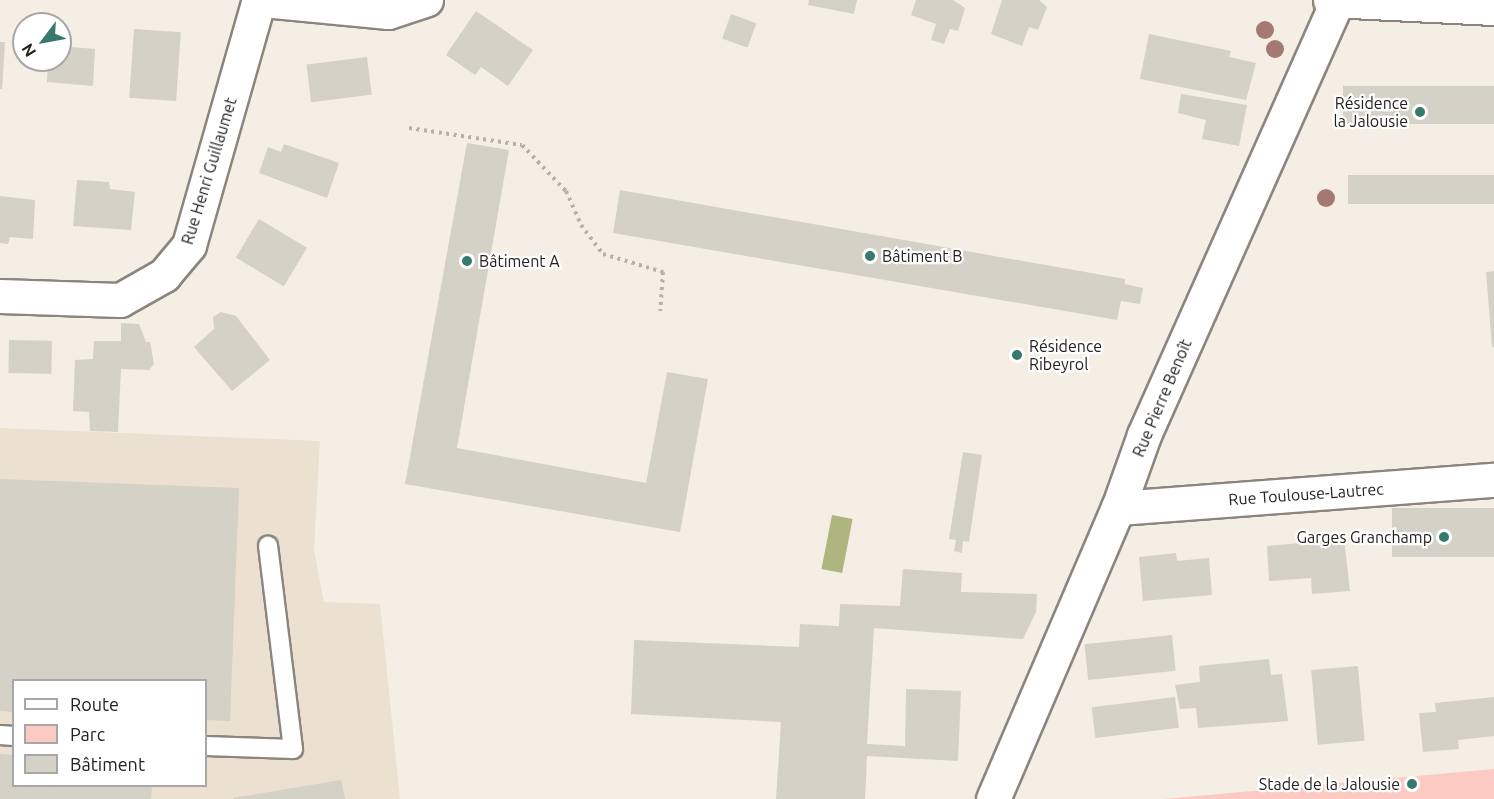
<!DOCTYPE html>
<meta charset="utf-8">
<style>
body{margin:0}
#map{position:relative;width:1494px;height:799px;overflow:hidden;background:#f5eee5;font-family:Ubuntu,sans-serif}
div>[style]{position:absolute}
.built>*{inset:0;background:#ece0d1}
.green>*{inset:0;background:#facac3}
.water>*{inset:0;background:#aeb57e;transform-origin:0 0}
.building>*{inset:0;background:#d4d1c7;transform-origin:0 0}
.path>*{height:4px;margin-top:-2px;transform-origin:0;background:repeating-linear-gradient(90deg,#b6b1aa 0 3px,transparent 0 7.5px)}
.roads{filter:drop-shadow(2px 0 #8c857e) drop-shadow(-2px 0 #8c857e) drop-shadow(0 2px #8c857e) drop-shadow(0 -2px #8c857e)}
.service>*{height:18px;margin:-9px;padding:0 9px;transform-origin:9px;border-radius:9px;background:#fff}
.minor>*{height:33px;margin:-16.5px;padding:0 16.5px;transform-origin:16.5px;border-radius:16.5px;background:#fff}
.tertiary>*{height:33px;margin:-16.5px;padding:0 16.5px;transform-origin:16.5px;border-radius:16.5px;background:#fff}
.trees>*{width:18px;height:18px;margin:-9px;border-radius:50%;background:#a47973}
.dots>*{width:16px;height:16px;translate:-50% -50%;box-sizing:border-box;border:3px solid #fff;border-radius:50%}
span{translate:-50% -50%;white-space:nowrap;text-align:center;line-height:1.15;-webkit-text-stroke:4.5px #fff;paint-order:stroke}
.poi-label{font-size:16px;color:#24221f}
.right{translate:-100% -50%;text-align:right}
.left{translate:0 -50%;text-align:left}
.street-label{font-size:16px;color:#24221f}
.legend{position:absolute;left:12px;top:679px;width:195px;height:108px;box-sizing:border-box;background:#fff;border:2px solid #a7a7a5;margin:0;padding:8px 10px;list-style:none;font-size:18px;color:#24221f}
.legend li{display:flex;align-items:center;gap:12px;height:30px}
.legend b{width:30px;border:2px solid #a7a7a5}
.north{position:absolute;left:12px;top:12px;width:60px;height:60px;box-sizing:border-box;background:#fff;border:2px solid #a7a7a5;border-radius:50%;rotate:238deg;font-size:16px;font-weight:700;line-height:24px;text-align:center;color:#24221f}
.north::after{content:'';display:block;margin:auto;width:21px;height:27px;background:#367a6d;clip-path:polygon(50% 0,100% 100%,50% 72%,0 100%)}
</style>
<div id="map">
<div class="built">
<i style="clip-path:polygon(evenodd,0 428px,320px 441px,314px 550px,324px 602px,380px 604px,400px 799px,0 799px,0 428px,14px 680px,206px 680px,206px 786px,14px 786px,14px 680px)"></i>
</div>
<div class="green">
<i style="clip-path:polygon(1494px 769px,1494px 799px,1164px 799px)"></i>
</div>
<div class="water">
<i style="left:832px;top:515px;width:21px;height:55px;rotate:11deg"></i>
</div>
<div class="building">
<i style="clip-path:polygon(809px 0,857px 0,854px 14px,808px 5px)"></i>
<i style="clip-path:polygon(916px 0,953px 0,965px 8px,958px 31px,950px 29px,944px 44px,931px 40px,936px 24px,911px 15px)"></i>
<i style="clip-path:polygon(1002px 0,1039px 0,1047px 7px,1038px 30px,1029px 27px,1022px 46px,991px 34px)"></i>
<i style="clip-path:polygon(476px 11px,533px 50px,508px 86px,481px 67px,475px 75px,446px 55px)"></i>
<i style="left:731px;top:14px;width:27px;height:26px;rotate:20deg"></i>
<i style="left:134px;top:29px;width:47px;height:69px;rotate:4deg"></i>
<i style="clip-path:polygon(1149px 34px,1231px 51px,1229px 57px,1256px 63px,1246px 100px,1140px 79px)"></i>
<i style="clip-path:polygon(0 42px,5px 42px,2px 89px,0 89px)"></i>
<i style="clip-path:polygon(60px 46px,95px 49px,93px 86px,47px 82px,48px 60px,60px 60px)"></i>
<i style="left:367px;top:57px;width:38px;height:61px;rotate:83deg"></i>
<i style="left:1494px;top:86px;width:38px;height:151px;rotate:90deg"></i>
<i style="clip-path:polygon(1181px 94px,1247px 105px,1239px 146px,1202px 139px,1206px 120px,1178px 113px)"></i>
<i style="clip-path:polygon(467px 143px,509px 150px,457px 448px,646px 483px,667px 372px,708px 379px,680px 532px,405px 484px)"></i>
<i style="clip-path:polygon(284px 144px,339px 163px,327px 198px,259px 173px,268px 147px,281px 152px)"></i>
<i style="left:1494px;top:175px;width:29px;height:146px;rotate:90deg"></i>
<i style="clip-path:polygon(77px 180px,109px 182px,110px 189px,135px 192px,131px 230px,73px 226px)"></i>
<i style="clip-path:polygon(620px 190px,1125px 279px,1125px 284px,1143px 288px,1140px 304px,1121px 301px,1117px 320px,613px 233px)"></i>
<i style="clip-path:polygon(0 196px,35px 200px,33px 239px,10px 237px,8px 244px,0 243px)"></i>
<i style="left:259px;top:219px;width:56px;height:45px;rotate:31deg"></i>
<i style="clip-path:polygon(1494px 271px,1494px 347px,1492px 347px,1486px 272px)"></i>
<i style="clip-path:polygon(221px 312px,236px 316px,270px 360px,232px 391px,194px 347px,214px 329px,213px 317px)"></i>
<i style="clip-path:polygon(121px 323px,139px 324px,146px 342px,150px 342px,154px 364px,149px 370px,121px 369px,118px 432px,90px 431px,89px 412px,73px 411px,75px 360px,93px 359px,94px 341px,121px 341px)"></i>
<i style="left:9px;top:340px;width:43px;height:33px;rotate:1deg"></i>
<i style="clip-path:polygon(963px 452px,982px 455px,969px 542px,963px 541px,962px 553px,954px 551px,956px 540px,949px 539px)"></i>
<i style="clip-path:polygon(0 479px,239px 488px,230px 721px,206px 720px,206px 680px,14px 680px,14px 712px,0 711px)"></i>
<i style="left:1494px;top:508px;width:49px;height:102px;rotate:90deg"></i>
<i style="clip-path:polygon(1344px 539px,1350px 591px,1312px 594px,1311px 578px,1269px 581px,1267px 546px)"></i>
<i style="clip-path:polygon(1176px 553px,1177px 561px,1209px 558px,1212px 595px,1143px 601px,1139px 557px)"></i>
<i style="clip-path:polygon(903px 569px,962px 573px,961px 592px,1037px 594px,1036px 612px,1023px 639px,874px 628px,867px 744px,905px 746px,906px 689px,961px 691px,958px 761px,867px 756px,865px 799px,776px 799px,781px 722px,631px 714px,634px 640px,799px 647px,800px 624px,839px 626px,840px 604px,900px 606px)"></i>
<i style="left:1172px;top:635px;width:36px;height:88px;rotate:84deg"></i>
<i style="clip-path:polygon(1269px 659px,1271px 675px,1282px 674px,1288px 721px,1198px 728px,1196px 708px,1180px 709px,1175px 685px,1200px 682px,1199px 666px)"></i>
<i style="left:1358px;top:666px;width:75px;height:47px;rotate:85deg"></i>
<i style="left:1175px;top:697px;width:31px;height:84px;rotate:83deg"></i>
<i style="clip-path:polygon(1494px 697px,1494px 736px,1458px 740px,1459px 749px,1423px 752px,1419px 713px,1436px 712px,1435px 703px)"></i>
<i style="clip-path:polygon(0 754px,14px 755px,14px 786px,152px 786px,151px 799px,0 799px)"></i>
<i style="clip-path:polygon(341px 780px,345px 799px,233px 799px,233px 798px)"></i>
</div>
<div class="path">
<i style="left:409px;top:128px;width:114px;rotate:8.6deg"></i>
<i style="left:522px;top:145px;width:64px;rotate:46.3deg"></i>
<i style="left:566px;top:191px;width:37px;rotate:66deg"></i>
<i style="left:581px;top:225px;width:36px;rotate:53deg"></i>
<i style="left:603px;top:254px;width:63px;rotate:16.7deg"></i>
<i style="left:663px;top:272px;width:39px;rotate:94deg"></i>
</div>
<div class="roads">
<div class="service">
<i style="left:0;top:735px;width:14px;rotate:4deg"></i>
<i style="left:206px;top:746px;width:87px;rotate:2deg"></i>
<i style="left:293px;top:749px;width:205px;rotate:-97deg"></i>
</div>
<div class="minor">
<i style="left:263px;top:0;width:126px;rotate:5.5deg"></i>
<i style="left:388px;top:12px;width:40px;rotate:-18deg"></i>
<i style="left:0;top:296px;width:120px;rotate:1.9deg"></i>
<i style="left:120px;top:300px;width:51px;rotate:-29.6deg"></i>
<i style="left:164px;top:275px;width:39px;rotate:-50deg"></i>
<i style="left:189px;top:245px;width:255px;rotate:-74.1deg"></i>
<i style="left:1118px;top:508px;width:377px;rotate:-4.3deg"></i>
</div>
<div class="tertiary">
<i style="left:1330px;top:0;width:164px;rotate:2.8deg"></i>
<i style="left:993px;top:799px;width:317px;rotate:-66.8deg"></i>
<i style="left:1118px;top:508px;width:77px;rotate:-70.4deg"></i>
<i style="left:1144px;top:435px;width:476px;rotate:-66deg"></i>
</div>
</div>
<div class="trees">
<i style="left:1265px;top:30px"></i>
<i style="left:1275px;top:49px"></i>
<i style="left:1326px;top:198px"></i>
</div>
<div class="dots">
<i style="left:1420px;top:112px;background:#367a6d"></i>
<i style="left:870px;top:256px;background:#367a6d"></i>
<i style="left:467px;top:261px;background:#367a6d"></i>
<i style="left:1017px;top:355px;background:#367a6d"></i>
<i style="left:1444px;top:537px;background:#367a6d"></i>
<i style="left:1412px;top:784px;background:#367a6d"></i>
</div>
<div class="poi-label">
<span class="right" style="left:1408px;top:112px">Résidence<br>la Jalousie</span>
<span class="left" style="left:882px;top:256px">Bâtiment B</span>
<span class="left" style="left:479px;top:261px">Bâtiment A</span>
<span class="left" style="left:1029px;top:355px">Résidence<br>Ribeyrol</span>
<span class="right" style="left:1432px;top:537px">Garges Granchamp</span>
<span class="right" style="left:1400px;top:784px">Stade de la Jalousie</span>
</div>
<div class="street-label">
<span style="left:209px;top:171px;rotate:-73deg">Rue Henri Guillaumet</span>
<span style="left:1162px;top:398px;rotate:-67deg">Rue Pierre Benoît</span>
<span style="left:1306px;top:494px;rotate:-4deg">Rue Toulouse-Lautrec</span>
</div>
<ul class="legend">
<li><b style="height:8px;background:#fff"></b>Route</li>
<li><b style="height:16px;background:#facac3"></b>Parc</li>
<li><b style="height:16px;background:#d4d1c7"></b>Bâtiment</li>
</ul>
<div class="north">N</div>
</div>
